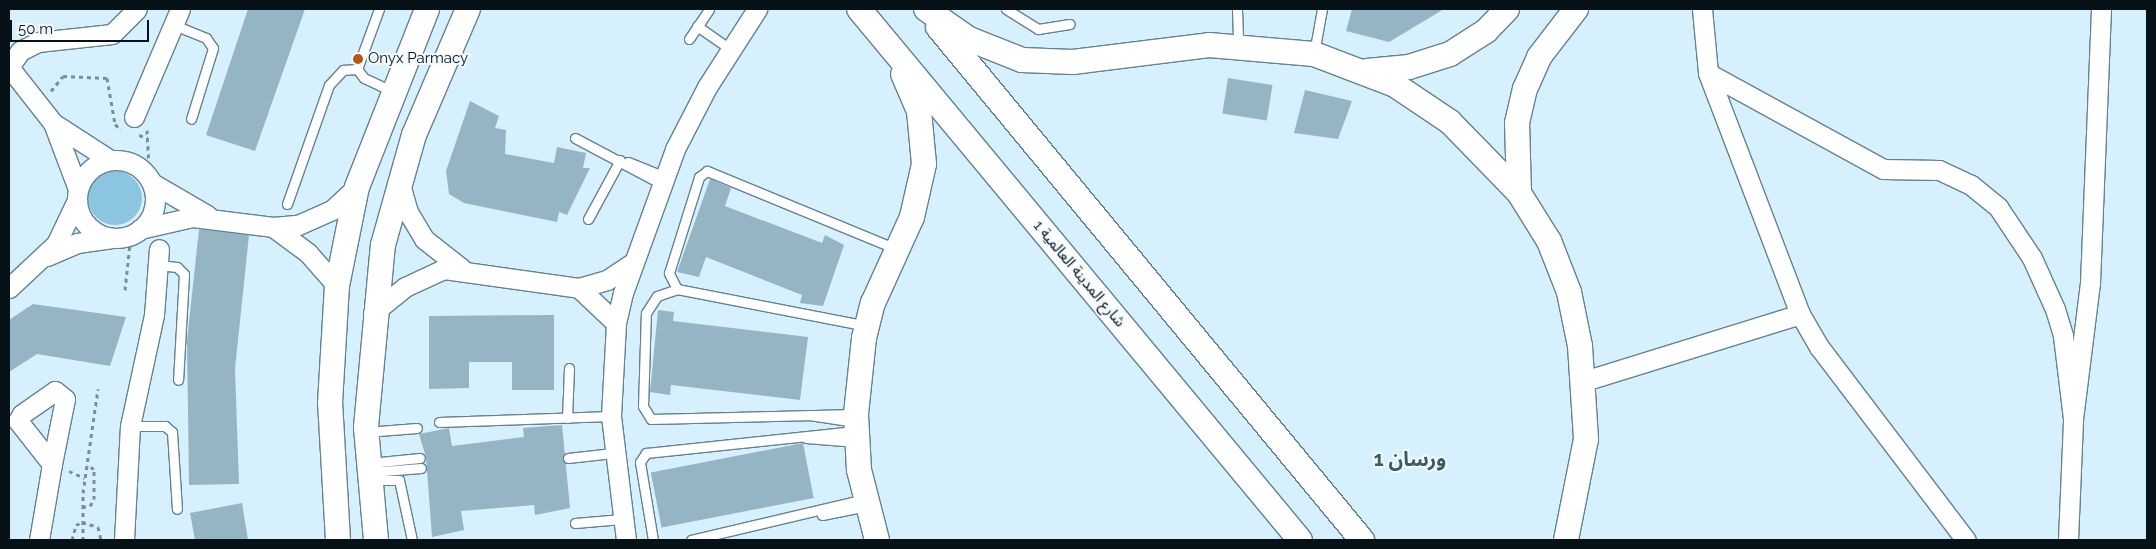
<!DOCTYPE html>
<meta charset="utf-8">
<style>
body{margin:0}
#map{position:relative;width:2156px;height:549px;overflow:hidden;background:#d6f0fe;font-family:Raleway,"Noto Sans Arabic",sans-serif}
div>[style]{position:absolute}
.green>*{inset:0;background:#8cc5e0}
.round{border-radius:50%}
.building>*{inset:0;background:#95b5c5;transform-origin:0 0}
.path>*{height:3px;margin-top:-1.5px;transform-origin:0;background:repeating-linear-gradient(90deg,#7b8f99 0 4px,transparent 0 8px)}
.roads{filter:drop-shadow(1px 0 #648291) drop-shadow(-1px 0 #648291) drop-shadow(0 1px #648291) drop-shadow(0 -1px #648291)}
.service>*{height:9px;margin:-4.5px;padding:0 4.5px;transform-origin:4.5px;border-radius:4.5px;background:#fff}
.minor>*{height:19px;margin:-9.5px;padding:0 9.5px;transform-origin:9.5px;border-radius:9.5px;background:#fff}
.minor>.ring{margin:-9.5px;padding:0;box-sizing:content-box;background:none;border:19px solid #fff;border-radius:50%}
.tertiary>*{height:24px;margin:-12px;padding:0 12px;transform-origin:12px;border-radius:12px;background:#fff}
.dots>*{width:14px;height:14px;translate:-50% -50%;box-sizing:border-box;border:2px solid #f3fafd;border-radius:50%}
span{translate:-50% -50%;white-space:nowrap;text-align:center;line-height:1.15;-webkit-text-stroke:4px #f3fafd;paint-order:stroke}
.poi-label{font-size:15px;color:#061217}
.left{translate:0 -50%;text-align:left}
.street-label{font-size:15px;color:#061217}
.district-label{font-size:20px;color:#3b5967;font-weight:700}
.frame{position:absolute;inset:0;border:10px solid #061217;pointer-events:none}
.scale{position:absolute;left:10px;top:20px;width:139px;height:22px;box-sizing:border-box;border:2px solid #061217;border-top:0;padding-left:6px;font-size:15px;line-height:18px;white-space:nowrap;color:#061217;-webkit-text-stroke:4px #f3fafd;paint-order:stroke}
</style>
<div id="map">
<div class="green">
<i class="round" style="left:88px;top:171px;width:54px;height:54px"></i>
</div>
<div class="building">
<i style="clip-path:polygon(248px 9px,305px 9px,255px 151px,206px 135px)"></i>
<i style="clip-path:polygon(1352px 9px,1444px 9px,1389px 42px,1346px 31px)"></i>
<i style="left:1228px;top:78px;width:45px;height:36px;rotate:9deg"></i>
<i style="clip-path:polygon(1305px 90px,1352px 101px,1338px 139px,1294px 133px)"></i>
<i style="clip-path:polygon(470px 101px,499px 116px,495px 128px,506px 130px,505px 154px,554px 163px,557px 147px,586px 153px,583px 168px,590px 168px,567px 215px,559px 212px,557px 222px,464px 203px,449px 194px,446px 171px)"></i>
<i style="clip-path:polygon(710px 179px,731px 188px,725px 206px,822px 243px,825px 235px,844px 245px,823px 306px,800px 303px,802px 295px,706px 257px,699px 277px,677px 272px)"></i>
<i style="clip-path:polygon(199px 229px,249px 235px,235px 369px,239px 484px,189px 485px,187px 341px)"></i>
<i style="clip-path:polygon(33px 304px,126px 317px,110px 366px,37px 354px,9px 372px,9px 320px)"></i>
<i style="clip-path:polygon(658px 310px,674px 312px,673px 321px,808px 337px,800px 400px,671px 385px,670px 395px,650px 392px)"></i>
<i style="clip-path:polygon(554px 315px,554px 390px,512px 390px,512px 362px,469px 362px,469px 388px,429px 389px,429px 316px)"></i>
<i style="clip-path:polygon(562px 425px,570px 508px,535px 515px,534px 505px,461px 511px,464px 530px,432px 537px,426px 457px,419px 434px,449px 428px,452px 446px,524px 437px,523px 428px)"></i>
<i style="left:803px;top:443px;width:56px;height:155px;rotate:79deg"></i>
<i style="clip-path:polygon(242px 503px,248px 540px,195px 540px,190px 513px)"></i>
</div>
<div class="path">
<i style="left:51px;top:91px;width:19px;rotate:-51deg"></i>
<i style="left:63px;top:76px;width:44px;rotate:2.6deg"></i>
<i style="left:107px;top:78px;width:47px;rotate:80.1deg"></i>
<i style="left:115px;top:124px;width:8px;rotate:45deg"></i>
<i style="left:147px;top:130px;width:36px;rotate:87deg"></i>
<i style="left:139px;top:135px;width:9px;rotate:18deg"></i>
<i style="left:125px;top:290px;width:47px;rotate:-83.9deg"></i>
<i style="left:69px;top:471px;width:17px;rotate:24deg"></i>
<i style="left:82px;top:507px;width:8px;rotate:-7deg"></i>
<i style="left:90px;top:506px;width:8px;rotate:-60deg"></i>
<i style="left:94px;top:499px;width:30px;rotate:-90deg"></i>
<i style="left:94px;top:469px;width:8px;rotate:-150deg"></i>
<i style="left:72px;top:540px;width:16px;rotate:-75deg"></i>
<i style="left:76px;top:525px;width:7px;rotate:-27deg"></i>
<i style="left:82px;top:522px;width:17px;rotate:17deg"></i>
<i style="left:98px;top:527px;width:13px;rotate:77deg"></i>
<i style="left:83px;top:540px;width:47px;rotate:-90deg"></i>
<i style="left:83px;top:493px;width:105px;rotate:-81.8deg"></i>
</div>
<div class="roads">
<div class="service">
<i style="left:379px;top:9px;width:64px;rotate:110.1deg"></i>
<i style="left:357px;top:69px;width:11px;rotate:52deg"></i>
<i style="left:364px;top:78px;width:31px;rotate:25deg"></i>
<i style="left:1006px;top:9px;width:38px;rotate:32deg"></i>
<i style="left:1038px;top:29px;width:32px;rotate:-9deg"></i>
<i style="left:1237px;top:9px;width:36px;rotate:88deg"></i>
<i style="left:174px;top:25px;width:35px;rotate:22deg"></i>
<i style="left:206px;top:38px;width:12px;rotate:55deg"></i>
<i style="left:213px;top:48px;width:74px;rotate:107.2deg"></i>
<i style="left:697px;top:26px;width:40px;rotate:34.9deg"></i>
<i style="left:689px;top:39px;width:36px;rotate:-56deg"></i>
<i style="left:1314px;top:53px;width:45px;rotate:-79.7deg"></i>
<i style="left:575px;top:138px;width:96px;rotate:27.9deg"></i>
<i style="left:628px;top:162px;width:38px;rotate:22deg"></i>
<i style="left:287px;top:204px;width:126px;rotate:-70.6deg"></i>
<i style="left:329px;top:85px;width:21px;rotate:-47deg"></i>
<i style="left:343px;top:70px;width:14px;rotate:-4deg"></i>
<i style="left:588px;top:219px;width:67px;rotate:-61.5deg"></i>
<i style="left:158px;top:265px;width:19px;rotate:6deg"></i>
<i style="left:177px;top:267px;width:10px;rotate:45deg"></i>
<i style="left:184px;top:274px;width:106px;rotate:93.2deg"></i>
<i style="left:677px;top:289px;width:18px;rotate:-117deg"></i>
<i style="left:669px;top:273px;width:101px;rotate:-72.6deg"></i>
<i style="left:699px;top:177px;width:10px;rotate:-37deg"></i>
<i style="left:707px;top:171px;width:204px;rotate:22.4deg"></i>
<i style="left:855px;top:414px;width:204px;rotate:178.6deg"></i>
<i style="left:651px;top:419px;width:15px;rotate:-122deg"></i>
<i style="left:643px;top:406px;width:93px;rotate:-88.2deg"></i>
<i style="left:646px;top:313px;width:20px;rotate:-57deg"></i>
<i style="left:657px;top:296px;width:21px;rotate:-19deg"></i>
<i style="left:677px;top:289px;width:194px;rotate:11deg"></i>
<i style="left:809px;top:415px;width:47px;rotate:8.7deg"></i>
<i style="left:567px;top:418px;width:50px;rotate:-87.7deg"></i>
<i style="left:439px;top:422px;width:172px;rotate:-2deg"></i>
<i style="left:130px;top:426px;width:35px"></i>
<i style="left:165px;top:426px;width:9px;rotate:41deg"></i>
<i style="left:172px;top:432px;width:77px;rotate:86.3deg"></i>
<i style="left:366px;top:432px;width:51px;rotate:-4.5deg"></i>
<i style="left:806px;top:438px;width:50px;rotate:4.6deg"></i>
<i style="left:568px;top:458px;width:45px;rotate:-6.3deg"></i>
<i style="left:370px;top:463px;width:50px;rotate:-5.7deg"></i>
<i style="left:371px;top:472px;width:50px;rotate:-4.6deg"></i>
<i style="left:371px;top:480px;width:28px"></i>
<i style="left:399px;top:480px;width:61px;rotate:77.8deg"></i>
<i style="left:822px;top:515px;width:46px;rotate:-11.3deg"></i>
<i style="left:575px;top:523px;width:47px;rotate:-4.9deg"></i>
<i style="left:653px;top:540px;width:79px;rotate:-99.5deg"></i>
<i style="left:640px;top:462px;width:11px;rotate:-56deg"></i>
<i style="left:646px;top:453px;width:210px;rotate:-6deg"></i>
<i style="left:691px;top:540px;width:179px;rotate:-13.3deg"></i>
</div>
<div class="minor">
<i style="left:1702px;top:9px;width:64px;rotate:84.6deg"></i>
<i style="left:1708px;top:73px;width:258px;rotate:69.1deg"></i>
<i style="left:1800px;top:314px;width:39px;rotate:60deg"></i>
<i style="left:1820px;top:348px;width:241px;rotate:52.8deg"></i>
<i style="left:9px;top:67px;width:19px;rotate:-55deg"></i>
<i style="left:20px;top:51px;width:20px;rotate:-27deg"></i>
<i style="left:38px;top:42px;width:74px;rotate:-6.2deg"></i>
<i style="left:112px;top:34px;width:35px;rotate:-45deg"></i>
<i style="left:9px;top:67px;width:71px;rotate:51.8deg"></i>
<i style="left:53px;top:123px;width:71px;rotate:69.3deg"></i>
<i style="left:1708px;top:73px;width:200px;rotate:28.7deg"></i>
<i style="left:1883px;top:169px;width:56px;rotate:1deg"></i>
<i style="left:1939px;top:170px;width:35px;rotate:25deg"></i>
<i style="left:1971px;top:185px;width:35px;rotate:39deg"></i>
<i style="left:1998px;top:207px;width:61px;rotate:56.3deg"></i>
<i style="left:2032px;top:258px;width:56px;rotate:65.7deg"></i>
<i style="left:2055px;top:309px;width:28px;rotate:73deg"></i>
<i style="left:2063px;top:336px;width:84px;rotate:83.1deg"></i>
<i style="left:134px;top:117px;width:117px;rotate:-66.9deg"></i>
<i style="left:56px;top:125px;width:64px;rotate:32.9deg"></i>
<i class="ring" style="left:77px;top:160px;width:59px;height:59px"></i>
<i style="left:152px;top:183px;width:64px;rotate:30.2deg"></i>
<i style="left:400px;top:184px;width:29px;rotate:74deg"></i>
<i style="left:408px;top:212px;width:31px;rotate:59deg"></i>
<i style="left:424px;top:239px;width:47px;rotate:38.1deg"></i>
<i style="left:273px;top:227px;width:44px;rotate:36.6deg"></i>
<i style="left:308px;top:253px;width:44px;rotate:48.7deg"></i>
<i style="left:140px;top:229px;width:54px;rotate:-12.8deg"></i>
<i style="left:193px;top:217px;width:81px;rotate:7.1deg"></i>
<i style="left:273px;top:227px;width:25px;rotate:-5deg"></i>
<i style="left:298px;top:225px;width:37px;rotate:-24deg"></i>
<i style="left:332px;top:210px;width:34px;rotate:-43deg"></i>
<i style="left:47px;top:256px;width:33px;rotate:-23deg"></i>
<i style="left:77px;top:243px;width:34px;rotate:-8deg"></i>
<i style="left:9px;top:288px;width:64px;rotate:-43.1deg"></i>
<i style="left:56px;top:244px;width:49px;rotate:-64.5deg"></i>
<i style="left:579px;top:288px;width:51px;rotate:43.4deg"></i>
<i style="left:373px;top:313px;width:41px;rotate:-39.1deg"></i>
<i style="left:405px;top:287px;width:43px;rotate:-24.8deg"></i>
<i style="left:444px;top:269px;width:136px;rotate:8deg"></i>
<i style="left:579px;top:288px;width:29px;rotate:-16deg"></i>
<i style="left:607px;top:280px;width:29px;rotate:-34deg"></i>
<i style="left:1584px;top:381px;width:226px;rotate:-17.2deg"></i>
<i style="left:55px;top:391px;width:13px;rotate:39deg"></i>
<i style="left:65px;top:399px;width:66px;rotate:101.3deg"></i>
<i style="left:52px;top:464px;width:55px;rotate:-128.3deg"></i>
<i style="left:18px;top:421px;width:8px;rotate:-60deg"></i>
<i style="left:22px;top:414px;width:40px;rotate:-34.9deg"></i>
<i style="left:39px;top:540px;width:77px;rotate:-80.3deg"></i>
<i style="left:124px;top:540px;width:114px;rotate:-87deg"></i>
<i style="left:130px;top:426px;width:114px;rotate:-77.8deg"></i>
<i style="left:154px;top:315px;width:66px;rotate:-85.7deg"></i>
<i style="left:626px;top:540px;width:125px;rotate:-96.9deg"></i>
<i style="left:611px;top:416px;width:93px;rotate:-86.9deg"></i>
<i style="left:616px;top:323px;width:31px;rotate:-77deg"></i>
<i style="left:623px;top:293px;width:153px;rotate:-70.1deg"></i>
<i style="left:675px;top:149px;width:70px;rotate:-62.7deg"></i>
<i style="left:707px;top:87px;width:93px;rotate:-57.3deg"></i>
<i style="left:2068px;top:540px;width:121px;rotate:-87.6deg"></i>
<i style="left:2073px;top:419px;width:137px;rotate:-82.9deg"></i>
<i style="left:2090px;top:283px;width:274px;rotate:-87.7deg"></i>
</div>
<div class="tertiary">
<i style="left:859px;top:9px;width:690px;rotate:50.29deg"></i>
<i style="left:926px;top:9px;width:52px;rotate:34.9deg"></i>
<i style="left:969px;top:39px;width:57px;rotate:21.6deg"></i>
<i style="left:1022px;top:60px;width:51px;rotate:2.2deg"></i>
<i style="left:1073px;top:62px;width:137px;rotate:-7.1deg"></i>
<i style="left:1209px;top:45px;width:105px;rotate:4.9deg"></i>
<i style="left:1314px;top:54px;width:87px;rotate:20.9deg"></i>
<i style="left:1395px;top:85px;width:66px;rotate:33.9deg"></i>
<i style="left:1450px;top:122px;width:99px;rotate:45.8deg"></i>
<i style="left:1519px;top:193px;width:57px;rotate:58deg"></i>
<i style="left:1549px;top:241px;width:55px;rotate:68.6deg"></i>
<i style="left:1569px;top:292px;width:55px;rotate:78.5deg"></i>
<i style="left:1580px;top:346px;width:93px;rotate:86.3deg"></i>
<i style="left:1586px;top:439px;width:103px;rotate:101.2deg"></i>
<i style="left:938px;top:27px;width:666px;rotate:50.43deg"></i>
<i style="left:1367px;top:71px;width:42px;rotate:-5.4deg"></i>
<i style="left:1409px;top:67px;width:43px;rotate:-17.6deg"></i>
<i style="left:1450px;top:54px;width:43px;rotate:-32.6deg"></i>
<i style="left:1486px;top:31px;width:30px;rotate:-46deg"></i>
<i style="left:1519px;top:193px;width:70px;rotate:-91.6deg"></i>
<i style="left:1517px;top:123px;width:35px;rotate:-77deg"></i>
<i style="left:1525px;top:89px;width:35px;rotate:-66deg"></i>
<i style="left:1539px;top:57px;width:61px;rotate:-52.4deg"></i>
<i style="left:338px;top:540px;width:137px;rotate:-93.3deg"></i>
<i style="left:330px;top:403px;width:117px;rotate:-86.6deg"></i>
<i style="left:337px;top:286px;width:101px;rotate:-78.6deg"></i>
<i style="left:357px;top:187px;width:191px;rotate:-68.5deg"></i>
<i style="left:376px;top:540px;width:113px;rotate:-95.1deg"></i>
<i style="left:366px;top:427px;width:183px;rotate:-84.7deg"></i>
<i style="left:383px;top:245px;width:114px;rotate:-74.3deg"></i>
<i style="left:414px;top:135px;width:137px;rotate:-66.8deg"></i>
<i style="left:877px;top:540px;width:72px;rotate:-104.4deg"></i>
<i style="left:859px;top:470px;width:56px;rotate:-93.1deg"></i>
<i style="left:856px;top:414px;width:76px;rotate:-84deg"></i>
<i style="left:864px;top:338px;width:36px;rotate:-76deg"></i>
<i style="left:873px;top:303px;width:94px;rotate:-65.6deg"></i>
<i style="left:912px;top:217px;width:54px;rotate:-77.2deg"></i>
<i style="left:924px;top:164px;width:53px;rotate:-95.4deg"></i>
<i style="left:919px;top:111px;width:40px;rotate:-113.4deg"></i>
</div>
</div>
<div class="dots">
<i style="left:358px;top:59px;background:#b65611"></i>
</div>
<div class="poi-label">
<span class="left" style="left:368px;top:59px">Onyx Parmacy</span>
</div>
<div class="street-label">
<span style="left:1079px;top:274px;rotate:50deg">شارع المدينة العالمية 1</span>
</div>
<div class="district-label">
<span style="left:1410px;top:459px">ورسان 1</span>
</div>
<div class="frame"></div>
<div class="scale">50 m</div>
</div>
